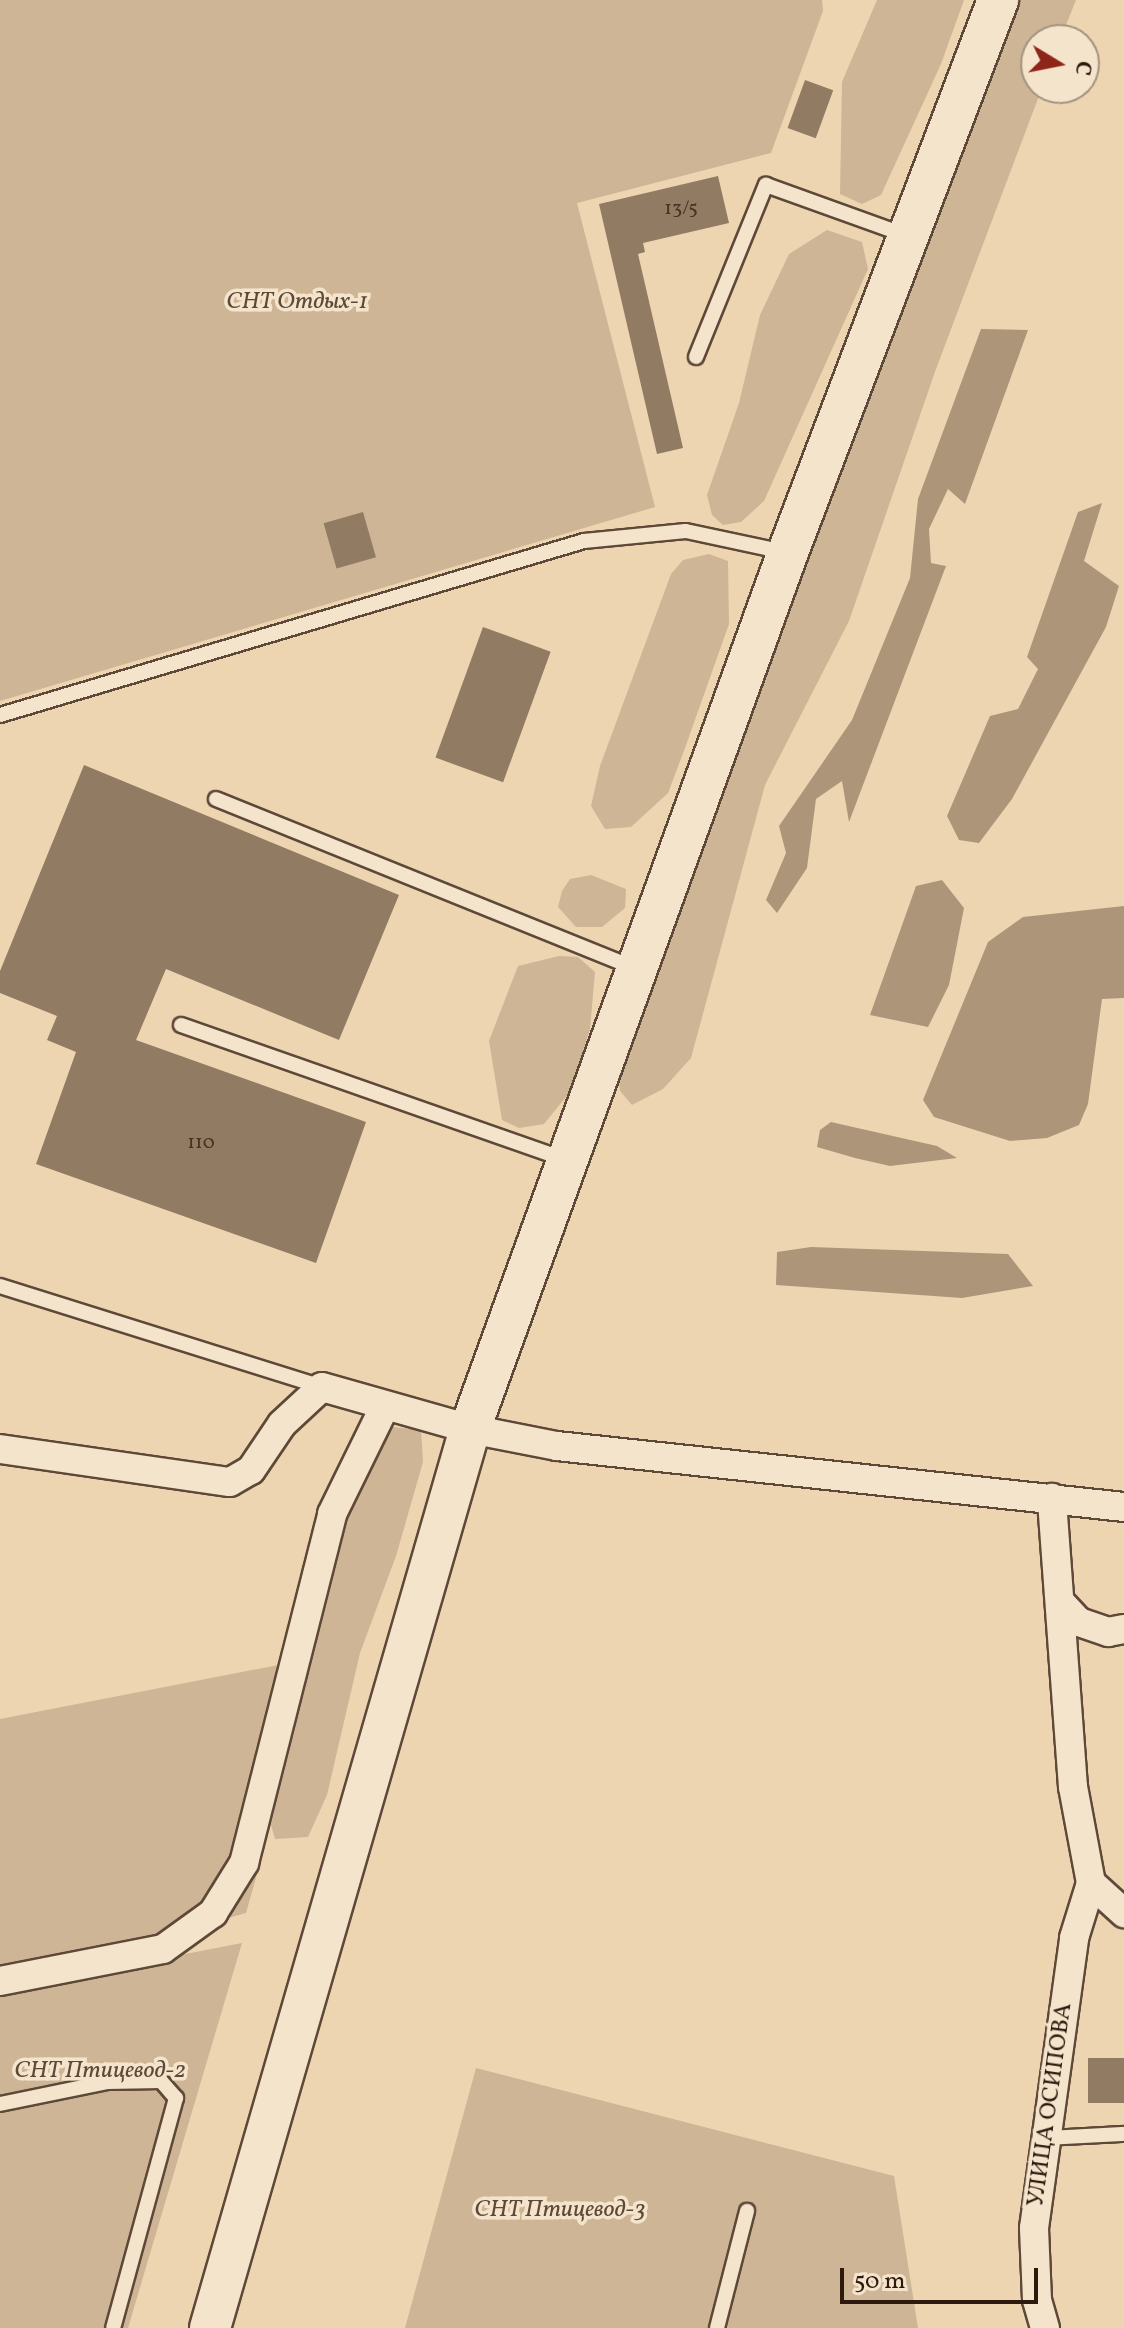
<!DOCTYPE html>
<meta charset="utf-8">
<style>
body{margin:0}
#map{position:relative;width:1124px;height:2328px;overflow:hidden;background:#eed5b1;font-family:Vollkorn,serif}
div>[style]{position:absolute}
.green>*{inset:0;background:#cdb595}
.water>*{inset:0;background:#ad957a}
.building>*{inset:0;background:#927b63;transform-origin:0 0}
.roads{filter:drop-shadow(2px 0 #5e4838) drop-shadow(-2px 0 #5e4838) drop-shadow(0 2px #5e4838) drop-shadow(0 -2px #5e4838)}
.lane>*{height:14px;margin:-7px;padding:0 7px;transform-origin:7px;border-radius:7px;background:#f4e4cc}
.street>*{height:28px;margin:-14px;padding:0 14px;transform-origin:14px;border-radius:14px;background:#f4e4cc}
.secondary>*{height:40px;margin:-20px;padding:0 20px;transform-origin:20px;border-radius:20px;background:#f4e4cc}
span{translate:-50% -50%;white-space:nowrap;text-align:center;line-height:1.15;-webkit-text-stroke:7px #f4e4cc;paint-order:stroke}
.number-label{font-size:20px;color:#473224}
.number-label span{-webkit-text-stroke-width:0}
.park-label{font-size:24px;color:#5e4837;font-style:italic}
.street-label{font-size:24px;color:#2e190f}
.north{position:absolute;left:1020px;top:24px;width:80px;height:80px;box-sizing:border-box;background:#f4e4cc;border:2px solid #a59380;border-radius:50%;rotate:100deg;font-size:22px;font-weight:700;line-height:32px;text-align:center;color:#2e190f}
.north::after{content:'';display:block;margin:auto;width:28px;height:36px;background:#8f2418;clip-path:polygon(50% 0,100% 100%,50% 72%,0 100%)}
.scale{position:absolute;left:840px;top:2268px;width:198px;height:36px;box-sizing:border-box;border:4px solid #2e190f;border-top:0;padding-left:10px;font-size:24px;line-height:28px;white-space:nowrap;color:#2e190f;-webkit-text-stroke:6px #f4e4cc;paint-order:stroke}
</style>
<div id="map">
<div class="green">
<i style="clip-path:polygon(0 0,822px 0,823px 11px,771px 153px,577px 203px,655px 507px,0 701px)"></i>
<i style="clip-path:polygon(877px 0,964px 0,941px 64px,881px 195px,862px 204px,840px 194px,842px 82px)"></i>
<i style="clip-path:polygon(1014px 0,1076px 0,1060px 40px,1036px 40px,1036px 88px,1042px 88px,936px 369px,849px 621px,765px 785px,691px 1058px,663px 1089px,632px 1105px,620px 1091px,617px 1058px)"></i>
<i style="clip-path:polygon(827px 230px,862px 242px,868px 269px,764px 501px,741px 522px,723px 525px,712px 515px,707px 495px,739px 403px,760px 315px,789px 254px)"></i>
<i style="clip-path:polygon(709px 554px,728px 561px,729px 624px,685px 748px,668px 793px,631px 827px,605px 829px,591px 806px,600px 766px,671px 574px,683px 560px)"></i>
<i style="clip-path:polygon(591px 875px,626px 889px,625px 908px,602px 927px,576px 927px,558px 907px,562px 891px,570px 879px)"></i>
<i style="clip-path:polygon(559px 956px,578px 957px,595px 972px,590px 1029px,570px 1092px,544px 1124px,519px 1128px,502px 1120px,489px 1041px,518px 966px)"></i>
<i style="clip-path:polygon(385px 1426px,421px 1430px,423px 1462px,396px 1556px,360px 1653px,327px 1795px,308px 1837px,275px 1839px,271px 1825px,246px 1913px,161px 1937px,0 1967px,0 1719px,309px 1659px,346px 1509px)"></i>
<i style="clip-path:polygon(242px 1943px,128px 2328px,0 2328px,0 1990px)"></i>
<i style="clip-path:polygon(476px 2068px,894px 2176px,918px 2328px,405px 2328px)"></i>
</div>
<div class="water">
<i style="clip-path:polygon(981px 329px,1028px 330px,965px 504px,948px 489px,929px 529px,931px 563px,946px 566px,849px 822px,842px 781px,816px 799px,807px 868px,777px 913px,766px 900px,786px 853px,779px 826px,852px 720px,910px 578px,918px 499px)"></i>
<i style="clip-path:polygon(1102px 503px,1084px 561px,1119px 586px,1106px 627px,1012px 799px,979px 843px,959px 840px,947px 816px,990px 716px,1018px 709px,1038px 669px,1027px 657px,1078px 512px)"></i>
<i style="clip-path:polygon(942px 880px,964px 908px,949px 985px,928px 1027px,870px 1015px,916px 886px)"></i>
<i style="clip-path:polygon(1124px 906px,1124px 998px,1102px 999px,1088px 1104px,1079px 1125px,1047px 1138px,1010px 1141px,934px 1117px,923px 1100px,988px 942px,1023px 917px)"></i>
<i style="clip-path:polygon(831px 1122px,937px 1146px,957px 1158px,890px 1166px,855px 1158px,817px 1147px,820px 1130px)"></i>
<i style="clip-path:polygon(811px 1247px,1008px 1254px,1033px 1286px,962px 1298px,776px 1285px,777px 1252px)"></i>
</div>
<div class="building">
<i style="left:805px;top:80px;width:30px;height:51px;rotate:20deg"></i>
<i style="clip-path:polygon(718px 176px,729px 223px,643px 243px,645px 252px,638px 254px,683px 448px,657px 454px,599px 204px)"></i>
<i style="left:363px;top:512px;width:47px;height:41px;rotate:74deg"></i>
<i style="left:483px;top:627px;width:72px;height:139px;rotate:20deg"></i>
<i style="clip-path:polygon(84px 765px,399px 895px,339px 1040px,166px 969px,136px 1040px,366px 1122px,316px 1263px,36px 1164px,76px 1052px,47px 1040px,57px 1016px,0 993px,0 971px)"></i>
<i style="left:1124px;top:2058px;width:45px;height:36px;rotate:90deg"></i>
</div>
<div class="roads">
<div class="lane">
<i style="left:696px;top:357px;width:186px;rotate:-67.9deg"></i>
<i style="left:766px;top:185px;width:148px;rotate:19.8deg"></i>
<i style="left:0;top:715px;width:609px;rotate:-16.59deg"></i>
<i style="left:584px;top:541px;width:102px;rotate:-5.6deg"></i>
<i style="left:686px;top:531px;width:100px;rotate:12.1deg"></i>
<i style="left:216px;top:799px;width:453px;rotate:22deg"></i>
<i style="left:181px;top:1025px;width:408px;rotate:19.3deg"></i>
<i style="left:0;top:1286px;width:337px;rotate:17.4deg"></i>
<i style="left:0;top:2104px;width:109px;rotate:-11.6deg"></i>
<i style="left:107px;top:2082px;width:54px;rotate:-1.1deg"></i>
<i style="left:161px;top:2081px;width:23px;rotate:49deg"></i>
<i style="left:176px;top:2098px;width:238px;rotate:105.3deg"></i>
<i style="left:1047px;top:2138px;width:77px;rotate:-3deg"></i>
<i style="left:717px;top:2328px;width:121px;rotate:-75.6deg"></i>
</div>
<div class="street">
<i style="left:0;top:1449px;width:232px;rotate:8.2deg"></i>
<i style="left:230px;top:1482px;width:24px;rotate:-30deg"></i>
<i style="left:251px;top:1470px;width:55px;rotate:-56deg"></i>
<i style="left:282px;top:1424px;width:54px;rotate:-42.8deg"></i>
<i style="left:322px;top:1387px;width:154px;rotate:15.8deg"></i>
<i style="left:470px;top:1429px;width:89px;rotate:11.1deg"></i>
<i style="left:557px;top:1446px;width:570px;rotate:6.14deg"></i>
<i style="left:1063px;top:1605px;width:23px;rotate:47deg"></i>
<i style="left:1079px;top:1622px;width:31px;rotate:19deg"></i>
<i style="left:1108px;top:1632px;width:16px;rotate:-11deg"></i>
<i style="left:1091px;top:1883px;width:45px;rotate:42.3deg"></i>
<i style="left:0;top:1981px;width:166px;rotate:-11.1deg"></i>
<i style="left:163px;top:1949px;width:62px;rotate:-35.8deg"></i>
<i style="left:213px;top:1913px;width:59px;rotate:-58.2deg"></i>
<i style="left:244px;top:1863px;width:360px;rotate:-75.8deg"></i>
<i style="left:332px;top:1514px;width:120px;rotate:-63.9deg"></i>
<i style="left:1045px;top:2328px;width:29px;rotate:-106deg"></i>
<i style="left:1037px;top:2300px;width:72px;rotate:-92.4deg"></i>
<i style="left:1034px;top:2228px;width:293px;rotate:-82.1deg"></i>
<i style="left:1074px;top:1938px;width:58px;rotate:-72.8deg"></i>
<i style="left:1091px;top:1883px;width:98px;rotate:-100.6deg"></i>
<i style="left:1073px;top:1787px;width:290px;rotate:-94.2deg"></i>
</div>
<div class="secondary">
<i style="left:210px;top:2328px;width:936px;rotate:-73.87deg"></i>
<i style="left:470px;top:1429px;width:933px;rotate:-70.07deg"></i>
<i style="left:788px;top:552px;width:591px;rotate:-69.17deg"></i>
</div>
</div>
<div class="number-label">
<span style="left:681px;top:209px">13/5</span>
<span style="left:201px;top:1143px">110</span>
</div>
<div class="park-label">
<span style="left:297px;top:303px">СНТ Отдых-1</span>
<span style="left:100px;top:2072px">СНТ Птицевод-2</span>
<span style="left:560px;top:2211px">СНТ Птицевод-3</span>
</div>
<div class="street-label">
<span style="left:1051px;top:2105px;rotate:-82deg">УЛИЦА ОСИПОВА</span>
</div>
<div class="north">С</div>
<div class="scale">50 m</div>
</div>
